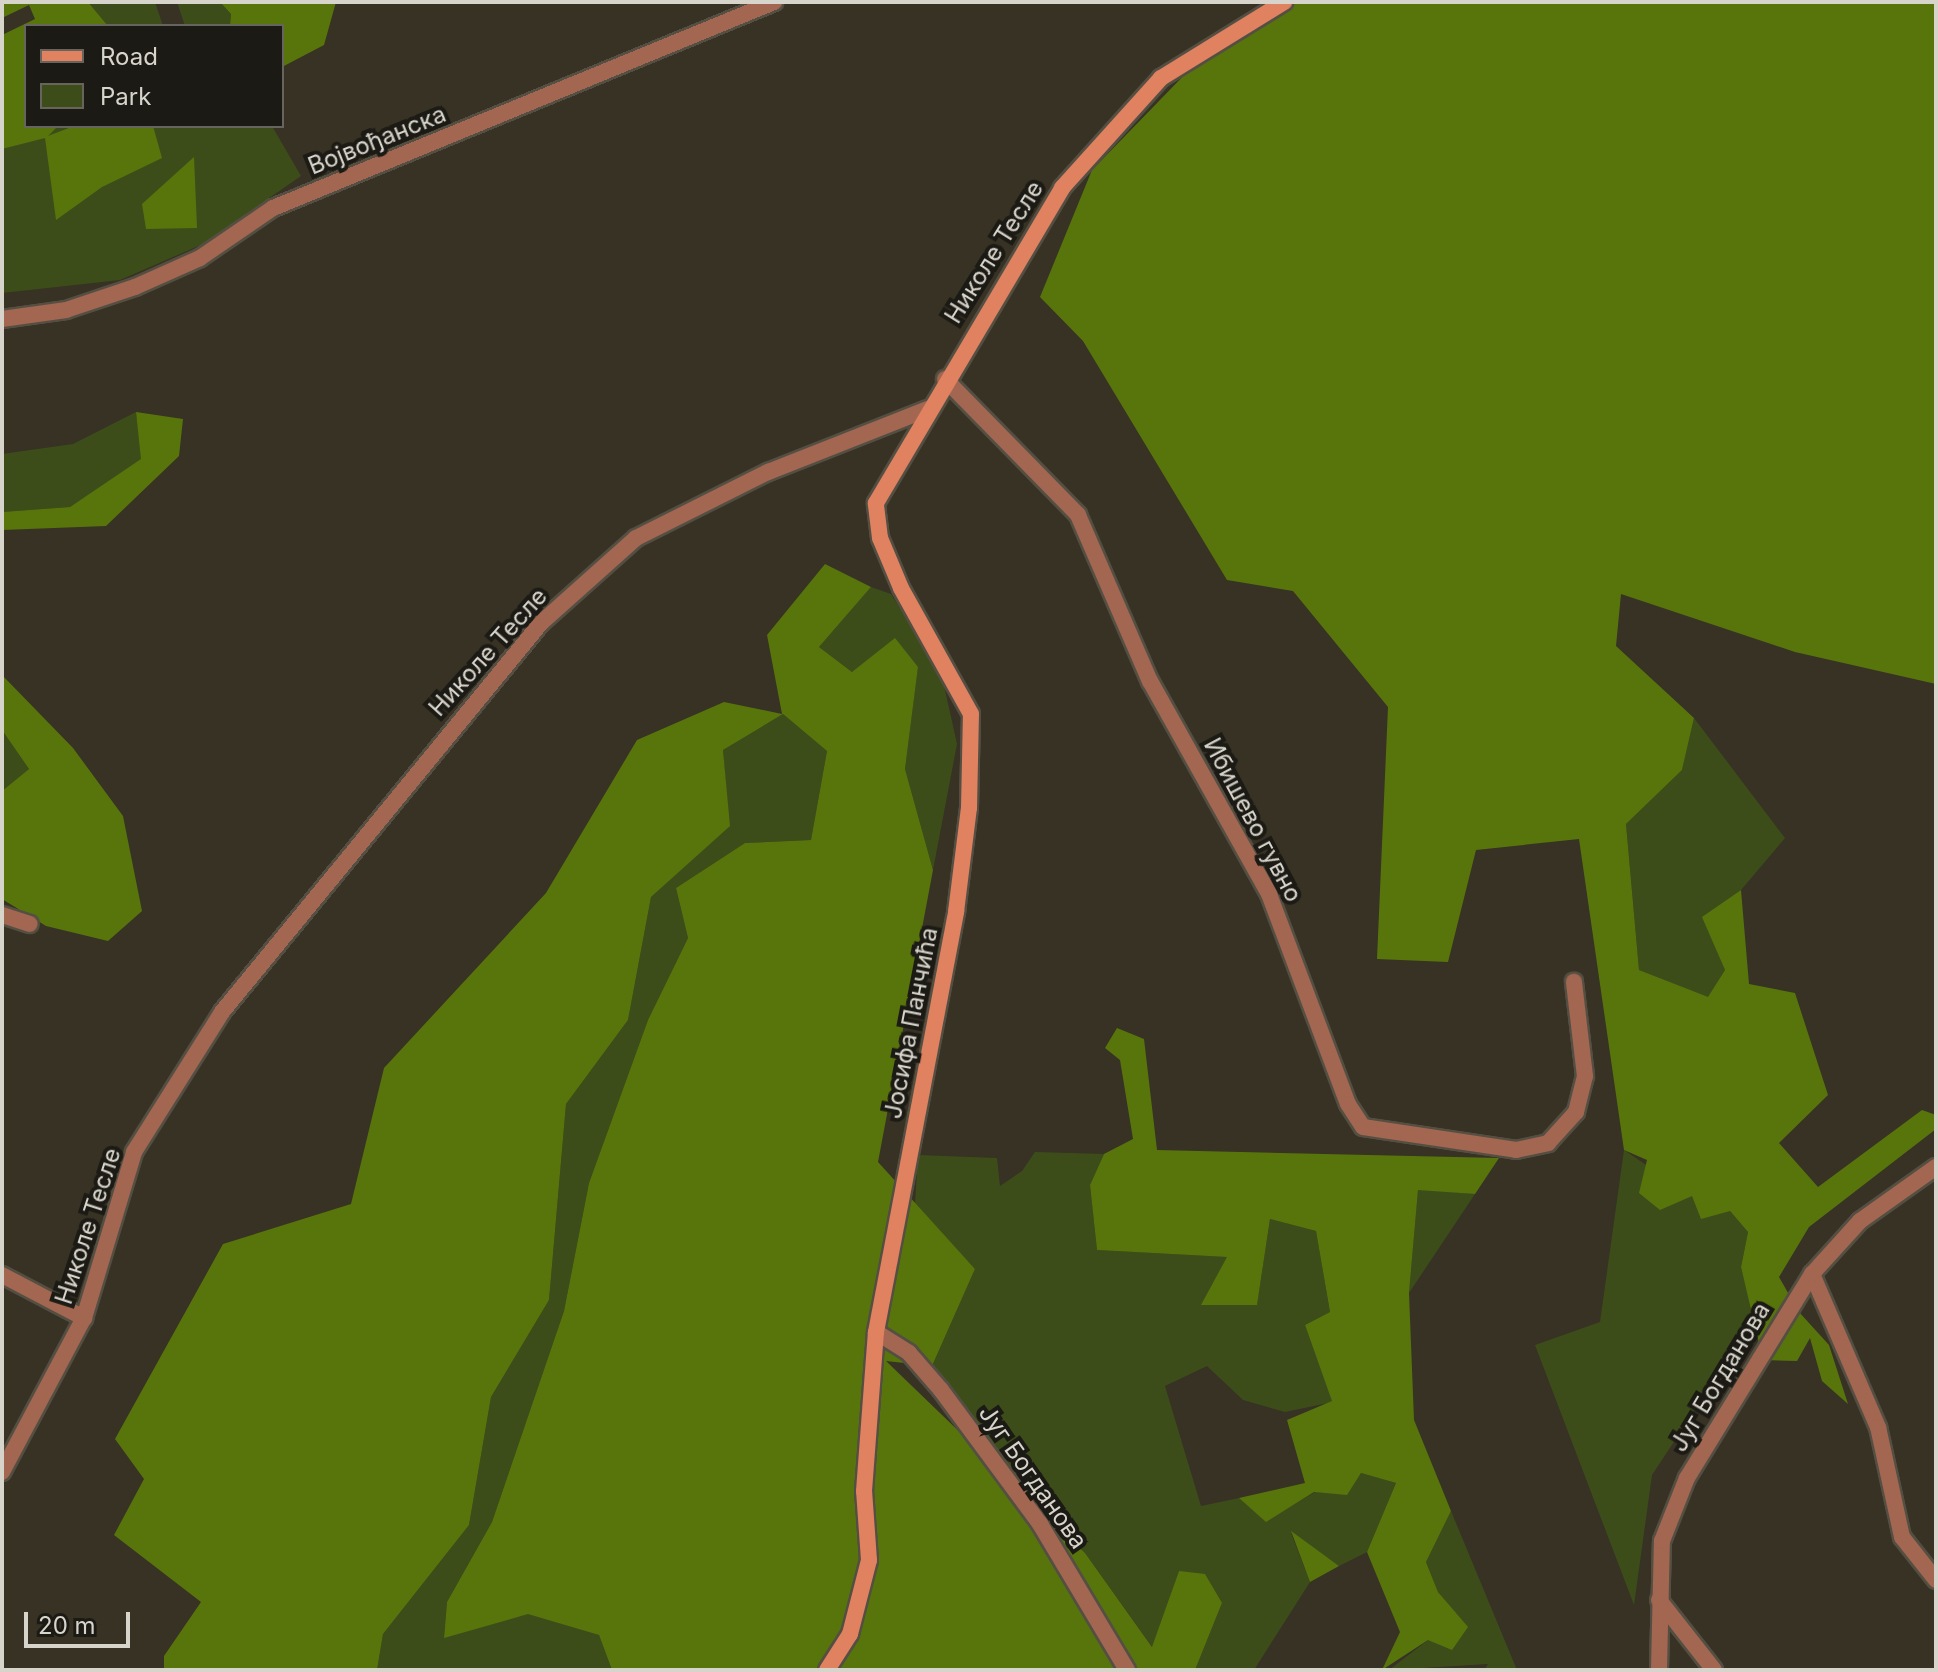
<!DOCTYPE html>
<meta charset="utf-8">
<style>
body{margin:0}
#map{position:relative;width:1938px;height:1672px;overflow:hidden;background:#373224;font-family:Inter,sans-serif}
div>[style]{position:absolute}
.green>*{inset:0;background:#3c4d1a}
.forest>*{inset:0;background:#58750c}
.roads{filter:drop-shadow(2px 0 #544f42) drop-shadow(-2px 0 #544f42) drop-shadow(0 2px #544f42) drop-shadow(0 -2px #544f42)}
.street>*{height:16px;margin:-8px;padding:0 8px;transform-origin:8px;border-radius:8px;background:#a26651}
.secondary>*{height:16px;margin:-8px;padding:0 8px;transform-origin:8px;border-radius:8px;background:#e08160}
span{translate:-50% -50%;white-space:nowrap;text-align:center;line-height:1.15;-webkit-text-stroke:8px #1c1a14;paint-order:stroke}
.street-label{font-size:24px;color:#d7d4cb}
.frame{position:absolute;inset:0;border:4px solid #d7d4cb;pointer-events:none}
.legend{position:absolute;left:24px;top:24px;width:260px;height:104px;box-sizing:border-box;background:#1c1a14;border:2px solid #67645d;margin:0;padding:10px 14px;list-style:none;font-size:24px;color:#d7d4cb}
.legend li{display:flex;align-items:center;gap:16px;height:40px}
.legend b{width:40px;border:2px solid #67645d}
.scale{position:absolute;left:24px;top:1612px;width:106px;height:36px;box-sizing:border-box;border:4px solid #d7d4cb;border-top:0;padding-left:10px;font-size:24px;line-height:28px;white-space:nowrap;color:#d7d4cb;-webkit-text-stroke:6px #1c1a14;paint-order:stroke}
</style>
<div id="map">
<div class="green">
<i style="clip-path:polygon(88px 2px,155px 2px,163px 26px,108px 26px)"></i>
<i style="clip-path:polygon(177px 2px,220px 2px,231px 14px,230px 26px,185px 26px)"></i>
<i style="clip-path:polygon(58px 126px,272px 126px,301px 176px,203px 244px,120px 280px,2px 293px,2px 149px,45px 137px)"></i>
<i style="clip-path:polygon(136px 412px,142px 459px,70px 507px,2px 512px,2px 454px,73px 444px)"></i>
<i style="clip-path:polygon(871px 587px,891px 594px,941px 672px,957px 744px,933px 870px,905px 769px,918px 666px,852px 672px,819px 647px)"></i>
<i style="clip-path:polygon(783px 714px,827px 751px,811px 840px,745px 843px,676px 888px,688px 938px,648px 1020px,589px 1183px,564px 1311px,492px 1522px,447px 1602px,444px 1637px,528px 1613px,599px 1635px,612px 1670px,377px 1670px,383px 1634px,469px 1525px,491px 1397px,549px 1300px,566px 1104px,628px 1020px,651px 897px,729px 826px,723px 750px)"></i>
<i style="clip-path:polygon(1694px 718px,1785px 838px,1741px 890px,1703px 917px,1725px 970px,1708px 998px,1639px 970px,1626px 824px,1682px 770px)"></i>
<i style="clip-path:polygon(2px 730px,29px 769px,2px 791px)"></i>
<i style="clip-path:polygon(1624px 1150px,1692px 1196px,1729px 1210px,1748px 1232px,1741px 1267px,1755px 1319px,1652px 1475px,1634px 1605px,1535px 1345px,1600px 1322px)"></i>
<i style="clip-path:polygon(1035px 1152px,1104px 1154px,1090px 1185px,1097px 1250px,1228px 1257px,1202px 1305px,1257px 1304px,1270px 1219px,1316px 1231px,1330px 1312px,1305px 1325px,1333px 1402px,1285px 1412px,1243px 1400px,1207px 1366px,1165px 1386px,1201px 1506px,1239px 1498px,1266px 1521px,1315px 1492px,1347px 1494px,1361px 1473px,1396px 1483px,1367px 1552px,1339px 1566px,1291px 1533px,1310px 1582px,1254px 1670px,1195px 1670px,1222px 1603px,1179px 1571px,1153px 1648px,1085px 1553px,1018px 1489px,932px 1366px,975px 1269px,915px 1204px,918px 1155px,997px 1158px,1000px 1186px,1022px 1171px)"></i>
<i style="clip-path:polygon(1418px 1189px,1475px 1194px,1409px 1293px)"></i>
<i style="clip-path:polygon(1451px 1511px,1517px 1670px,1484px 1670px,1488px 1664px,1389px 1670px,1428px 1640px,1467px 1628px,1438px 1592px,1426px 1562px)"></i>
</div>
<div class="forest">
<i style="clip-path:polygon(2px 2px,88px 2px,108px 26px,26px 26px,26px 126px,58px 126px,48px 136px,74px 126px,153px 126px,162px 158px,102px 187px,56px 220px,45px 138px,2px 149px,2px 35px,35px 19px,29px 5px,2px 18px)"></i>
<i style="clip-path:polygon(220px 2px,336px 2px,324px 45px,282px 67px,282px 26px,230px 26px,231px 14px)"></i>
<i style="clip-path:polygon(1273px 2px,1936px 2px,1936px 684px,1795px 652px,1621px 594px,1616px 646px,1694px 718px,1682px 770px,1626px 824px,1639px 970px,1708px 997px,1725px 970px,1702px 917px,1741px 890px,1749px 984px,1795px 993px,1828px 1095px,1779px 1143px,1818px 1187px,1922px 1110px,1936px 1115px,1936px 1129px,1809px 1227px,1779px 1277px,1799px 1312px,1829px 1345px,1848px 1404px,1822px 1381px,1810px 1338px,1797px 1361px,1763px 1360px,1741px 1267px,1748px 1232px,1730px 1211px,1701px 1219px,1692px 1196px,1660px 1210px,1639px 1193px,1647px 1160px,1624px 1150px,1579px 839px,1476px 850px,1448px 962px,1377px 959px,1388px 707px,1293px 591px,1227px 580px,1083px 341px,1040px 297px,1092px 170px,1192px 67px)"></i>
<i style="clip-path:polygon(194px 157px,197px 228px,146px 229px,142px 204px)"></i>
<i style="clip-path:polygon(136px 412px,183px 419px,179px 456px,106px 526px,2px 530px,2px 512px,70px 507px,141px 459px)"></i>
<i style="clip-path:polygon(825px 564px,871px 587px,819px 647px,852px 672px,895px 638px,918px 667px,905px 769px,933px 870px,878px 1162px,975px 1269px,932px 1366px,886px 1361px,1085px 1553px,1152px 1647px,1179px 1571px,1205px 1574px,1222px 1603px,1195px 1670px,612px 1670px,599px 1635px,528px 1614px,444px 1638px,447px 1602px,492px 1522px,564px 1311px,589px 1183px,648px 1020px,688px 938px,676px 888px,745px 843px,811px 840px,827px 751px,783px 714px,723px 750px,730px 826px,651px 897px,628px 1020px,566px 1104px,549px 1300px,491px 1397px,469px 1525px,383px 1634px,377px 1670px,164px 1670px,164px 1656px,201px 1602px,114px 1535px,144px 1479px,115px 1439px,223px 1244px,351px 1204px,384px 1068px,546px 893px,637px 740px,724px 702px,782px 714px,767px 635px)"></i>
<i style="clip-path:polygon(2px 675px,73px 748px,123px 816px,142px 911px,108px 941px,46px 926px,2px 899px,2px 791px,29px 769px,2px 730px)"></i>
<i style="clip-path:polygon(1117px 1028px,1144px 1039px,1157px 1150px,1499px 1158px,1475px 1194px,1418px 1190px,1409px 1293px,1414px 1420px,1451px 1511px,1426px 1562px,1438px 1592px,1468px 1627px,1452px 1650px,1428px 1640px,1382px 1670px,1400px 1632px,1367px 1552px,1396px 1483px,1361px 1473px,1347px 1495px,1314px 1492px,1266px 1522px,1239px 1498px,1305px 1483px,1287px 1420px,1332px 1401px,1305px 1325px,1330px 1312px,1316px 1231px,1270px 1219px,1257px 1305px,1201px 1305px,1227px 1257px,1097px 1250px,1090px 1185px,1104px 1154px,1133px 1139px,1120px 1060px,1105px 1048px)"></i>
<i style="clip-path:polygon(1291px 1531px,1339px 1566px,1310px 1582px)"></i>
</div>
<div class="roads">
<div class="street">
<i style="left:2px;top:319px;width:65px;rotate:-8deg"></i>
<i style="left:66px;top:310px;width:73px;rotate:-18.4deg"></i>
<i style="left:135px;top:287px;width:71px;rotate:-24deg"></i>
<i style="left:200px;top:258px;width:88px;rotate:-34.4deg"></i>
<i style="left:273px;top:208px;width:542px;rotate:-22.35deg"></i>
<i style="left:945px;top:379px;width:190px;rotate:45.6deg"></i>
<i style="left:1078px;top:515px;width:181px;rotate:66.6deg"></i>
<i style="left:1150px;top:681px;width:244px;rotate:60.8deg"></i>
<i style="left:1269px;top:894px;width:224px;rotate:69.4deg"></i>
<i style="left:1348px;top:1104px;width:27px;rotate:57deg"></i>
<i style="left:1363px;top:1127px;width:155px;rotate:8.5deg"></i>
<i style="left:1516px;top:1150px;width:33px;rotate:-12deg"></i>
<i style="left:1548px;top:1143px;width:42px;rotate:-47.9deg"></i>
<i style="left:1576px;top:1112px;width:37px;rotate:-76deg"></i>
<i style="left:1585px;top:1076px;width:95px;rotate:-96.7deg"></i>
<i style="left:2px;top:915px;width:29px;rotate:18deg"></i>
<i style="left:1812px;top:1274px;width:167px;rotate:66.7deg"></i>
<i style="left:1878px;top:1427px;width:113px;rotate:77.7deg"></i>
<i style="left:1902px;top:1537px;width:55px;rotate:51.7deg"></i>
<i style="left:2px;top:1275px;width:93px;rotate:27.7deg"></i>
<i style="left:876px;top:1332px;width:39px;rotate:32deg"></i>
<i style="left:909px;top:1353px;width:49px;rotate:49.1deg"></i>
<i style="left:941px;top:1390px;width:167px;rotate:53.5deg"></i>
<i style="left:1040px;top:1524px;width:170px;rotate:59.2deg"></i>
<i style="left:2px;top:1472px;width:174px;rotate:-62deg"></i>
<i style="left:84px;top:1318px;width:173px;rotate:-73.2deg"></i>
<i style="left:134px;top:1152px;width:165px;rotate:-57.8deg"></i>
<i style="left:222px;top:1012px;width:503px;rotate:-50.65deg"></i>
<i style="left:541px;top:623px;width:127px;rotate:-41.8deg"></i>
<i style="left:636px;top:538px;width:148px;rotate:-26.6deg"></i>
<i style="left:768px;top:472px;width:172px;rotate:-21.5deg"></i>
<i style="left:1659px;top:1600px;width:89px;rotate:51.8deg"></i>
<i style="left:1659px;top:1670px;width:129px;rotate:-88.7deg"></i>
<i style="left:1662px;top:1541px;width:68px;rotate:-68.4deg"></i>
<i style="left:1687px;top:1478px;width:239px;rotate:-58.5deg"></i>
<i style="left:1812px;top:1274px;width:72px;rotate:-47.8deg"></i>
<i style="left:1860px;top:1221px;width:93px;rotate:-35.4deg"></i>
</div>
<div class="secondary">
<i style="left:827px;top:1670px;width:43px;rotate:-57.4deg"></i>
<i style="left:850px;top:1634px;width:76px;rotate:-75.6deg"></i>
<i style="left:869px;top:1560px;width:69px;rotate:-94.1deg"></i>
<i style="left:864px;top:1491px;width:159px;rotate:-85.7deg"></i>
<i style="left:876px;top:1332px;width:428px;rotate:-79.2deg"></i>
<i style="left:956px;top:912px;width:105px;rotate:-82.9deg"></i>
<i style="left:969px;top:808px;width:94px;rotate:-88.8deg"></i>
<i style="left:971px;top:714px;width:144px;rotate:-119.1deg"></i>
<i style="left:901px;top:588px;width:54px;rotate:-112.8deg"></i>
<i style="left:880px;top:538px;width:35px;rotate:-97deg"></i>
<i style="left:876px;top:503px;width:366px;rotate:-59.4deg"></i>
<i style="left:1062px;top:188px;width:148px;rotate:-48deg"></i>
<i style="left:1161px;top:78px;width:145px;rotate:-31.7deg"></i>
</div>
</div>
<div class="street-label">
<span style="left:377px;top:140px;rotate:-22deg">Војвођанска</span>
<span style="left:994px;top:252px;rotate:-58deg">Николе Тесле</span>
<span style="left:488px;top:652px;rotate:-48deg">Николе Тесле</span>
<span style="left:1253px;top:820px;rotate:62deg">Ибишево гувно</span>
<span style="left:911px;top:1023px;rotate:-79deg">Јосифа Панчића</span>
<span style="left:88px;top:1226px;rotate:-72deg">Николе Тесле</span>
<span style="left:1720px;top:1377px;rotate:-59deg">Југ Богданова</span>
<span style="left:1033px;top:1477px;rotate:55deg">Југ Богданова</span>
</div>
<div class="frame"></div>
<ul class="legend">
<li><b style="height:10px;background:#e08160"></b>Road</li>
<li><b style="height:22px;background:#3c4d1a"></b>Park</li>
</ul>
<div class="scale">20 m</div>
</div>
